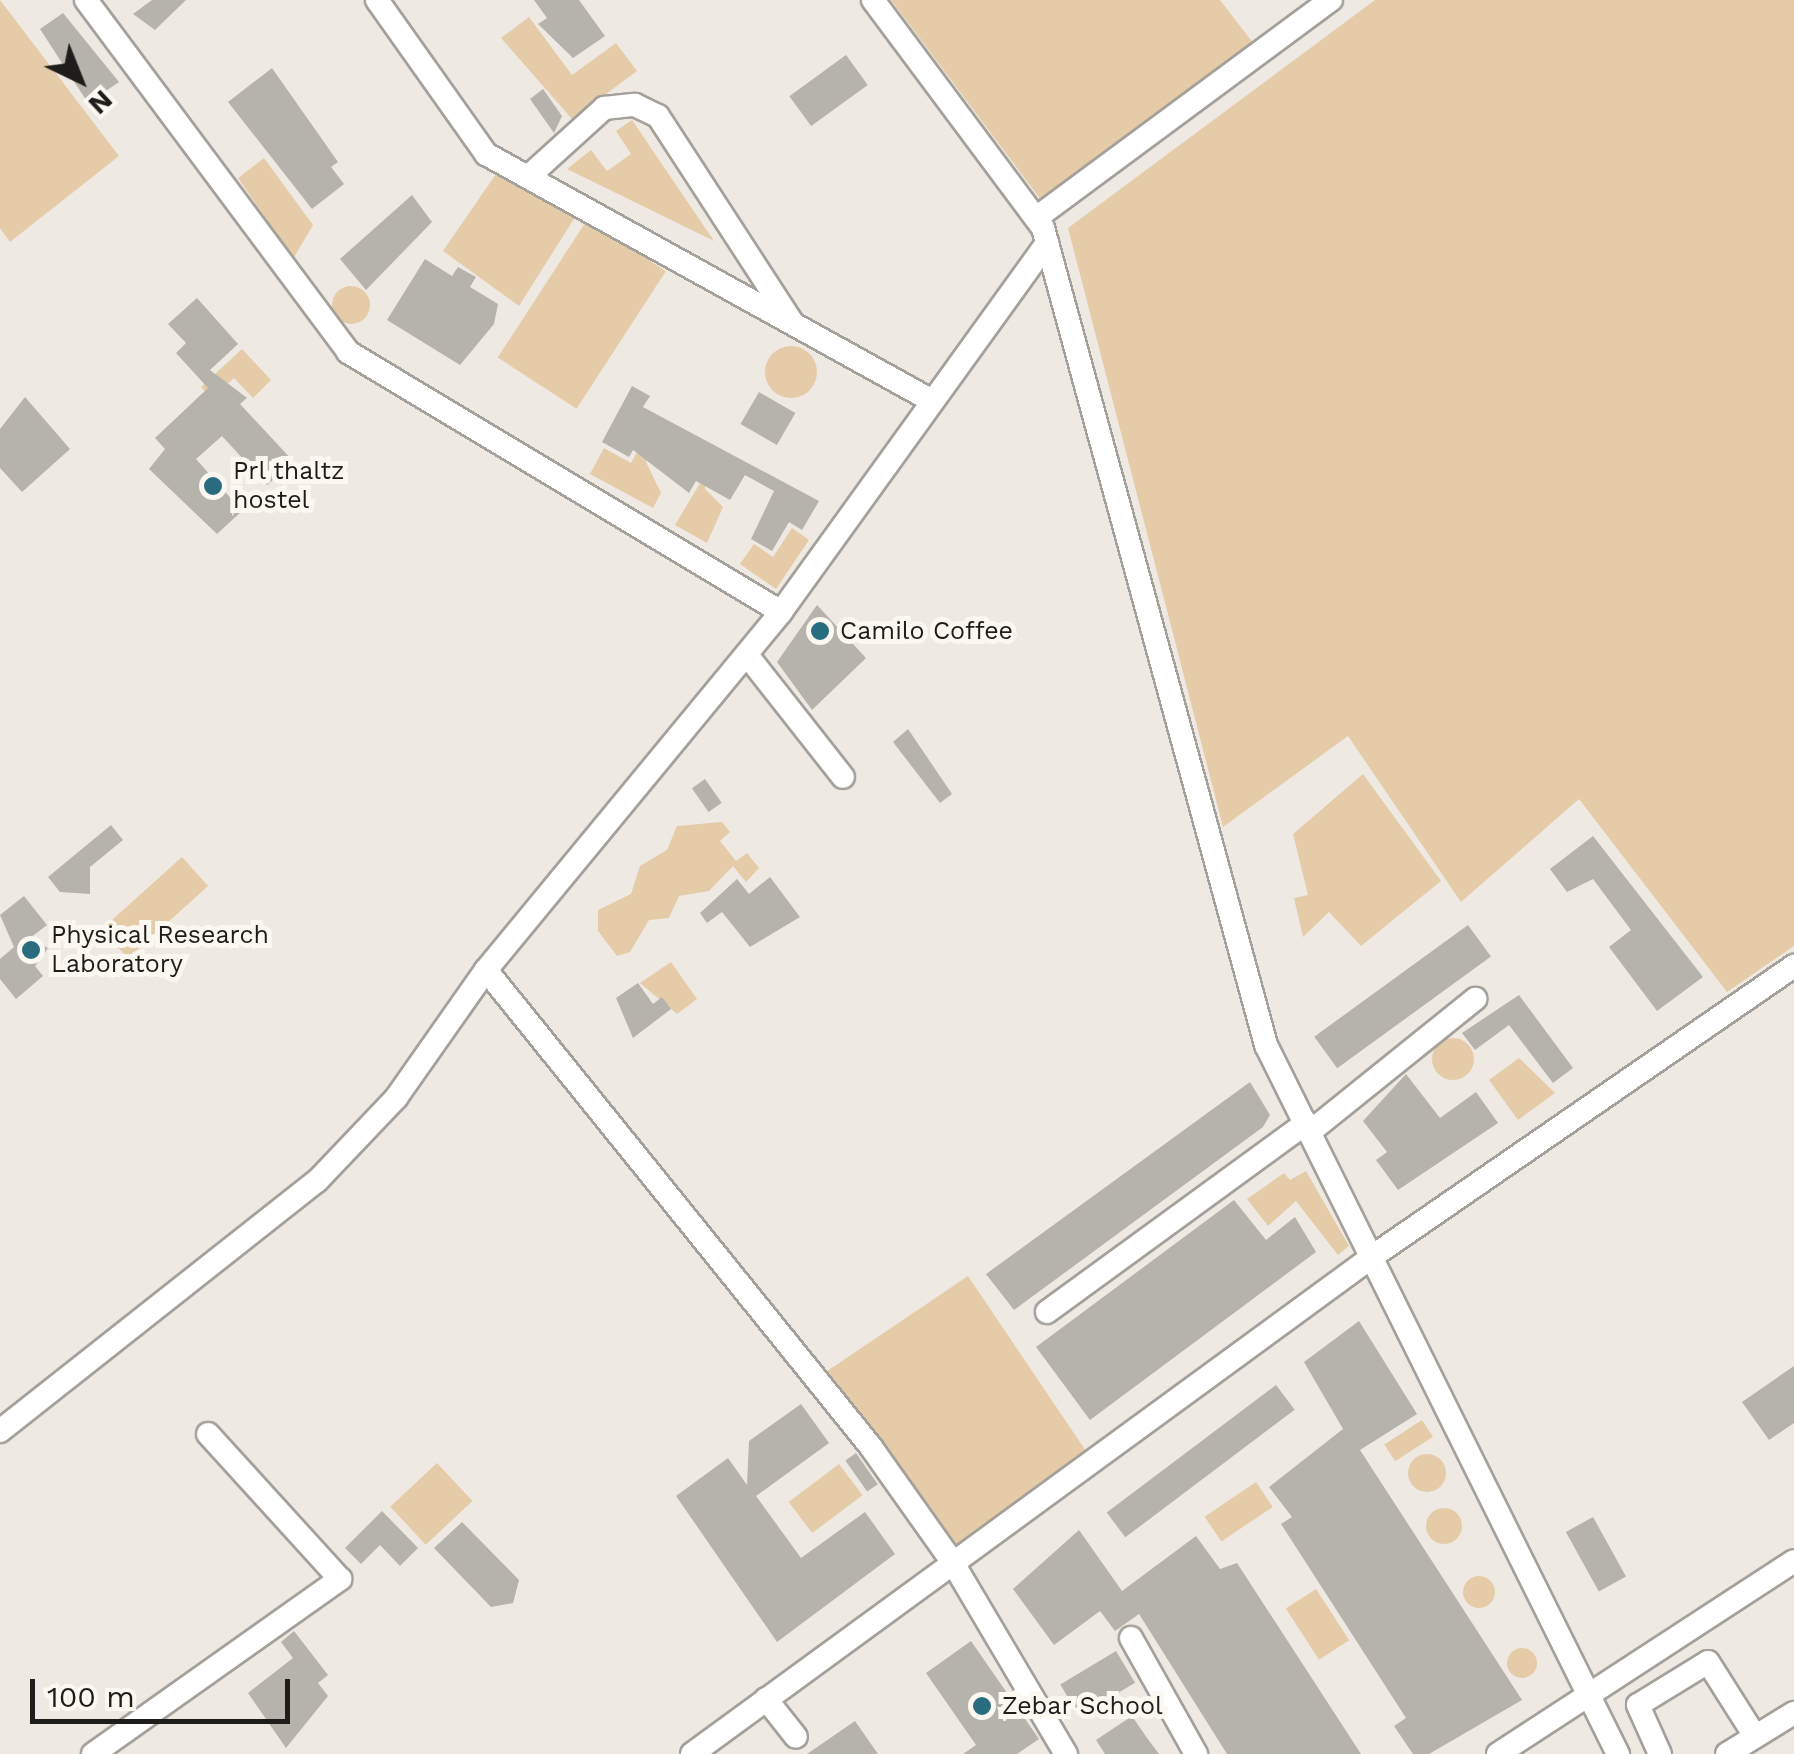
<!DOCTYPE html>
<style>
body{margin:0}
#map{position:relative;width:1794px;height:1754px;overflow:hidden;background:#eeeae3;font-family:"Work Sans",sans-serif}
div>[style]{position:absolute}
.green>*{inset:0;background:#e5cba8;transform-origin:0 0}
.round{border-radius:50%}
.building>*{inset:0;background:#b6b2ac;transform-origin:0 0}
.roads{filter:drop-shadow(2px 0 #a4a09a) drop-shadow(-2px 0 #a4a09a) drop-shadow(0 2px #a4a09a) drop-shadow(0 -2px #a4a09a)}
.minor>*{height:22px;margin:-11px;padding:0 11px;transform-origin:11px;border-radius:11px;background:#fff}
.dots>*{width:28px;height:28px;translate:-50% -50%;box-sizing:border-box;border:5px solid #fbf7f1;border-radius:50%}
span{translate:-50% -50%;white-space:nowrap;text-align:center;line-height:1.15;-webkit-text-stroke:10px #fbf7f1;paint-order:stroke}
.poi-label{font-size:25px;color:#1f1d1b}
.left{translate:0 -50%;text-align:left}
.north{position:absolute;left:30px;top:30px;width:100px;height:100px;-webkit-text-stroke:8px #fbf7f1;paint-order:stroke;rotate:137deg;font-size:28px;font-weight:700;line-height:40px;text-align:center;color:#1f1d1b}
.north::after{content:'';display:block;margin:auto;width:35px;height:45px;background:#1f1d1b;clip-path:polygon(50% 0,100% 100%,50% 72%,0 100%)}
.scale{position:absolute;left:30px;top:1679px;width:260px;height:45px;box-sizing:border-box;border:5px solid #1f1d1b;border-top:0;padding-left:12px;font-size:30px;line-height:35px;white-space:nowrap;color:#1f1d1b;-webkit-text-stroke:8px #fbf7f1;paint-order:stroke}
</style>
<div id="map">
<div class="green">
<i style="clip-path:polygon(0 0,119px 156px,10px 242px,0 228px)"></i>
<i style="clip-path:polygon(891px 0,1220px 0,1257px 48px,1044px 204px)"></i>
<i style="clip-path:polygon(1375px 0,1794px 0,1794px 946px,1727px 992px,1579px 799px,1461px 902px,1348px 736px,1223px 827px,1068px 228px)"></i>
<i style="clip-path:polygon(529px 17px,572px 75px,616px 43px,637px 71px,572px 119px,501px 38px)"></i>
<i style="clip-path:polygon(632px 120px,714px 241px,567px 169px,591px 150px,607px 171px,631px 154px,616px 131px)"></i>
<i style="clip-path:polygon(264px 158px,313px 225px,293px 259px,238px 178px)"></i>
<i style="clip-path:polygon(498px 171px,577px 214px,519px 306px,443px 251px)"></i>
<i style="left:587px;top:220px;width:94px;height:164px;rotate:33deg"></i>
<i class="round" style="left:332px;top:286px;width:38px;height:38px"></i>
<i class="round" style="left:765px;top:346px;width:52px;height:52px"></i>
<i style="clip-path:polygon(242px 349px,271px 380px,253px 398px,234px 378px,212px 399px,201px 387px)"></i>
<i style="clip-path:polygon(645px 438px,656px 444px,646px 462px,661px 493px,653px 508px,590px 474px,604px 448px,631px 463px)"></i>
<i style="clip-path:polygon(706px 473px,705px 489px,723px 507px,707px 543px,675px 525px)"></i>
<i style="clip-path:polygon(792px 528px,809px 540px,776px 589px,740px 564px,754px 544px,773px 557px)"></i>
<i style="clip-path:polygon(1363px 774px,1441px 881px,1361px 946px,1329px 912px,1303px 937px,1294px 898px,1308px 895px,1293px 834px)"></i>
<i style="clip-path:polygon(722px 822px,730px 832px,720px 841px,736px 861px,747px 853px,759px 868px,746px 882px,733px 866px,709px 891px,679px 896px,669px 918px,649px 920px,630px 952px,617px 956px,598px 931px,598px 910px,631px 894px,640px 866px,667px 850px,677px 826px)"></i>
<i style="left:182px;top:857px;width:39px;height:108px;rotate:48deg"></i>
<i style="clip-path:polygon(671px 962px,697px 999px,677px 1014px,640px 983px)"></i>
<i class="round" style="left:1432px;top:1038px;width:42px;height:42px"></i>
<i style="clip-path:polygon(1519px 1058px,1555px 1093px,1518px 1120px,1489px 1080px)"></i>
<i style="clip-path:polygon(1306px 1171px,1349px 1246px,1338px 1255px,1296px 1201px,1268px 1226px,1247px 1199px,1284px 1173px,1290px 1180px)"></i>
<i style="left:968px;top:1276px;width:217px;height:172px;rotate:56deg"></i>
<i style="left:1422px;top:1420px;width:20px;height:45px;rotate:57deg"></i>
<i class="round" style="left:1408px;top:1454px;width:38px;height:38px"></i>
<i style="left:437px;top:1463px;width:52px;height:64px;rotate:47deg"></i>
<i style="left:839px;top:1464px;width:39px;height:63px;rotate:53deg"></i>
<i style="left:1256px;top:1482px;width:30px;height:62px;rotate:56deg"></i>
<i class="round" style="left:1426px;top:1508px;width:36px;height:36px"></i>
<i class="round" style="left:1463px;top:1576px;width:32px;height:32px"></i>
<i style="left:1316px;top:1589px;width:61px;height:36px;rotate:57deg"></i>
<i class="round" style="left:1507px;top:1648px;width:30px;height:30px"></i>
</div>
<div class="building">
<i style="clip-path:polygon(152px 0,186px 0,155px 30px,133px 14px)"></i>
<i style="clip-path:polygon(534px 0,579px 0,605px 36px,573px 58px,538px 24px,547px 18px)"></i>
<i style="clip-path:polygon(63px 13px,119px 82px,88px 103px,40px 29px)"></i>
<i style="left:846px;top:55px;width:37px;height:70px;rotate:54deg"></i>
<i style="clip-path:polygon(272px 68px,338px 162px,331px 167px,344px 184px,312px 209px,228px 102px)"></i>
<i style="clip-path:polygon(543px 89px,562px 116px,554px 133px,530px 99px)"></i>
<i style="clip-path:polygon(412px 195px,432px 222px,366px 290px,340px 259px)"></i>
<i style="clip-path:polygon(425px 259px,452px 276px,458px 267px,476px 277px,470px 287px,498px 304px,494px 324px,460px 365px,387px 320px)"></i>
<i style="clip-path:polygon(197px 298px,238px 344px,210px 370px,247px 398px,240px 404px,294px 462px,267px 485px,222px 436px,196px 459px,242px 511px,217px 534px,149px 469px,165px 449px,155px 438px,208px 388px,176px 353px,186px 343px,168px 324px)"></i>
<i style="clip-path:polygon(632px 386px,650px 396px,643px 407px,819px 501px,802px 530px,789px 522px,772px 551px,751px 539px,774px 491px,745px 475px,730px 500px,696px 481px,689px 493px,633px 450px,629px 457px,602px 442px)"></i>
<i style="left:759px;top:392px;width:42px;height:37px;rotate:30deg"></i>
<i style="clip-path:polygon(25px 397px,70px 449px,22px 492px,0 468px,0 429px)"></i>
<i style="clip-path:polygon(817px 605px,866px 658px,812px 710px,777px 662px)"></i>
<i style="clip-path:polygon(908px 729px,952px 794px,940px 803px,893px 742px)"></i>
<i style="left:705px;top:779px;width:29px;height:16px;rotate:55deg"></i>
<i style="clip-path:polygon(111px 825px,123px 840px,90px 867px,90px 894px,60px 892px,48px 877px)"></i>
<i style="clip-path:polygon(1593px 836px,1703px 977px,1657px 1011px,1609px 947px,1631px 930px,1593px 879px,1567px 892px,1550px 869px)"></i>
<i style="clip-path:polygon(770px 877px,800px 917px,750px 947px,722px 912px,707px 923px,700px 913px,737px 879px,749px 894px)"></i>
<i style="clip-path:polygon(24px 896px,47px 925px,30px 938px,48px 948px,35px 966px,43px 976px,16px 999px,0 979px,0 959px,14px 947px,0 915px)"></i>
<i style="left:1468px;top:925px;width:39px;height:190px;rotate:54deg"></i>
<i style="clip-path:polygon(638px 983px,653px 1004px,662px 997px,671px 1009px,633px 1038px,616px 998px)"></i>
<i style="clip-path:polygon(1519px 995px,1573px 1068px,1553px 1083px,1509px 1025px,1475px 1050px,1462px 1033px)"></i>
<i style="clip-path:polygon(1406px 1074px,1440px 1118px,1476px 1092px,1498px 1123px,1398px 1190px,1376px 1160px,1387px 1152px,1363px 1121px)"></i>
<i style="clip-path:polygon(1250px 1082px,1270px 1115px,1263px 1127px,1014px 1310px,986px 1274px)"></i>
<i style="clip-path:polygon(1234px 1200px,1266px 1240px,1295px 1217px,1316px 1252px,1090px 1420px,1036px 1347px)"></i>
<i style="clip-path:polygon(1359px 1321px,1417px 1414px,1360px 1450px,1522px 1700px,1429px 1754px,1413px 1754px,1394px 1726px,1406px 1718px,1281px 1524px,1292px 1517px,1269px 1487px,1343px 1429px,1304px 1362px)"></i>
<i style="clip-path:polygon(1794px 1366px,1794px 1423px,1769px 1440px,1742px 1402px)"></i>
<i style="left:1276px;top:1385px;width:31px;height:212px;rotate:53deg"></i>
<i style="clip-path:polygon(801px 1404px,829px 1443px,756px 1496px,801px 1558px,865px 1512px,895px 1554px,777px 1642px,676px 1496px,728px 1458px,747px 1485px,749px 1441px)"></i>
<i style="left:856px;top:1453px;width:38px;height:13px;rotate:55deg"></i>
<i style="clip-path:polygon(382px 1511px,418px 1548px,400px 1566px,380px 1545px,361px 1564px,345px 1548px)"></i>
<i style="left:1593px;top:1517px;width:68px;height:31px;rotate:61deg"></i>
<i style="clip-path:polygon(462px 1522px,519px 1580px,513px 1603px,491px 1607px,434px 1548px)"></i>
<i style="clip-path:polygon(1079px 1530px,1122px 1591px,1196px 1536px,1220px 1569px,1237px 1563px,1361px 1754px,1227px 1754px,1139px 1614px,1115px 1631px,1100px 1611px,1054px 1645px,1013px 1589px)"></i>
<i style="clip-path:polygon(294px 1631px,328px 1675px,318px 1683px,328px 1696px,286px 1748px,248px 1693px,293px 1658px,281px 1642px)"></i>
<i style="clip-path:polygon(971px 1641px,1039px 1739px,1017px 1754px,963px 1754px,976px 1745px,926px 1673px)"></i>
<i style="left:1116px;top:1651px;width:37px;height:65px;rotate:59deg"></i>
<i style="clip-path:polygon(1132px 1716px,1147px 1738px,1159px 1754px,1105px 1754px,1096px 1740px)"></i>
<i style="clip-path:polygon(855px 1721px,878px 1754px,807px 1754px)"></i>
</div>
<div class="roads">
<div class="minor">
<i style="left:86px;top:0;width:439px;rotate:53.3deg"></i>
<i style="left:348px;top:352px;width:505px;rotate:30.98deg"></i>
<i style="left:377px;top:0;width:189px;rotate:54.7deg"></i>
<i style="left:486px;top:154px;width:504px;rotate:28.96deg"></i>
<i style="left:873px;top:0;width:284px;rotate:53.3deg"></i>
<i style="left:1043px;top:228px;width:847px;rotate:74.73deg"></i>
<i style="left:1266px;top:1045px;width:792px;rotate:63.6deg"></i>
<i style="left:528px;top:177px;width:103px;rotate:-42.2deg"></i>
<i style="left:604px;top:108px;width:31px;rotate:-6deg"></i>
<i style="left:635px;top:105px;width:25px;rotate:26deg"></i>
<i style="left:658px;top:116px;width:244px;rotate:57deg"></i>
<i style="left:1036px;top:218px;width:367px;rotate:-36.5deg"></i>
<i style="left:747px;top:655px;width:155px;rotate:51.8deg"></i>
<i style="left:486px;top:970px;width:613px;rotate:51.09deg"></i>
<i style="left:871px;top:1447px;width:142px;rotate:54.7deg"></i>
<i style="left:953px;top:1563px;width:222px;rotate:59.4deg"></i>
<i style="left:1311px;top:1131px;width:211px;rotate:-38.8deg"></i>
<i style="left:1047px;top:1312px;width:321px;rotate:-36.1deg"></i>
<i style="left:0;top:1431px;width:404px;rotate:-38.3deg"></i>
<i style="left:317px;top:1181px;width:115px;rotate:-46.4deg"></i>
<i style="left:396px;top:1098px;width:156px;rotate:-54.9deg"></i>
<i style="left:486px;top:970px;width:464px;rotate:-50.5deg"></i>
<i style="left:781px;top:612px;width:455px;rotate:-54.2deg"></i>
<i style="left:1131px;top:1638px;width:133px;rotate:60.7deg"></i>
<i style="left:766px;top:1699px;width:48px;rotate:51.7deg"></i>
<i style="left:93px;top:1754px;width:303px;rotate:-35.3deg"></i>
<i style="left:340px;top:1579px;width:196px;rotate:-132.3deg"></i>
<i style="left:692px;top:1754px;width:847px;rotate:-36.17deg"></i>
<i style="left:1376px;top:1254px;width:508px;rotate:-34.57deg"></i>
<i style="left:1498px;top:1754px;width:353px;rotate:-33.1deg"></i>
<i style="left:1660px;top:1754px;width:54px;rotate:-114.2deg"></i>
<i style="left:1638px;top:1705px;width:82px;rotate:-31.6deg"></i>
<i style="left:1708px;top:1662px;width:88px;rotate:57.6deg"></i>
<i style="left:1727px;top:1754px;width:79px;rotate:-31.5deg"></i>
</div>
</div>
<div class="dots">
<i style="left:213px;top:486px;background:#2a6c7f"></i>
<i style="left:820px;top:631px;background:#2a6c7f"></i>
<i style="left:31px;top:950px;background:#2a6c7f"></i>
<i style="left:982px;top:1706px;background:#2a6c7f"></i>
</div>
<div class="poi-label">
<span class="left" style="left:233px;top:486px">Prl thaltz<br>hostel</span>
<span class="left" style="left:840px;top:631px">Camilo Coffee</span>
<span class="left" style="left:51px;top:950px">Physical Research<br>Laboratory</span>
<span class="left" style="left:1002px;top:1706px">Zebar School</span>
</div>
<div class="north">N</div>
<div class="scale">100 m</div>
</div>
